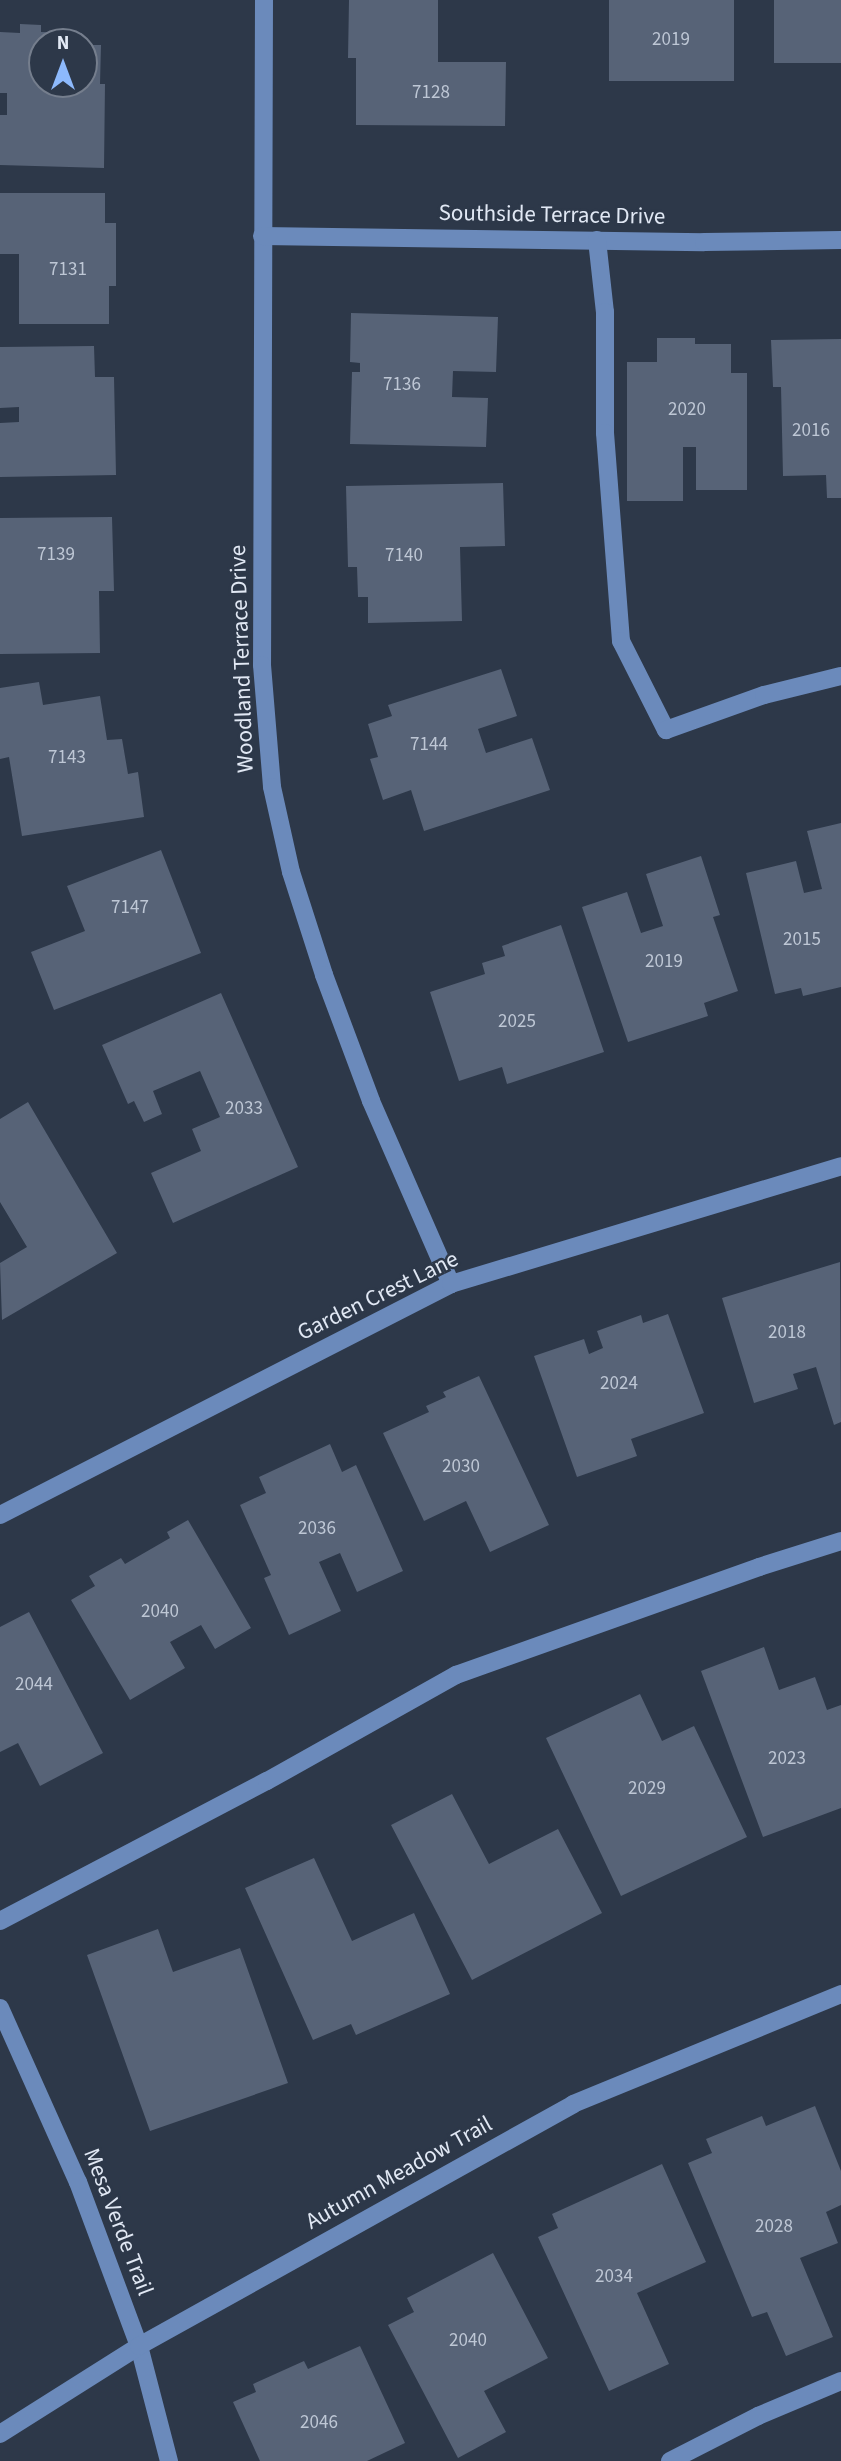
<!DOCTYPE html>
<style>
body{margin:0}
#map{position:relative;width:841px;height:2461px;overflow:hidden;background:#2d3849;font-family:"Source Sans 3",sans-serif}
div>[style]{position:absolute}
.building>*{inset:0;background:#576377;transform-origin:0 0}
.minor>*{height:18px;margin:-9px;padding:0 9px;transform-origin:9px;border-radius:9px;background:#6b8abb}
span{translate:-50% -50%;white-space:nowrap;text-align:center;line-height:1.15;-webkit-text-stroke:5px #2d3849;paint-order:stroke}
.number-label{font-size:19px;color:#bec7d5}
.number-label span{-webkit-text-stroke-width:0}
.street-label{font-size:23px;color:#e1e8f4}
.north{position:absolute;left:28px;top:28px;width:70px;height:70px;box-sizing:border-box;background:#2d3849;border:2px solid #757e8d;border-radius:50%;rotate:0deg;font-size:19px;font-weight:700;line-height:28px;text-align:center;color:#e1e8f4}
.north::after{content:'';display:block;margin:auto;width:24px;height:32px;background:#8db9fc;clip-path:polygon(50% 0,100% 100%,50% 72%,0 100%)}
</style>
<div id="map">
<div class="building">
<i style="clip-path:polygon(349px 0,438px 0,438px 62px,506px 62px,505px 126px,356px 125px,356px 58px,348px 58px)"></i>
<i style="left:609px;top:0;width:125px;height:81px"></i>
<i style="left:774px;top:0;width:67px;height:63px"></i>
<i style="clip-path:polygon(20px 24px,41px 25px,41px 32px,82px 33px,82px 42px,42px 42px,42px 84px,84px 84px,84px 45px,101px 45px,100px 84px,105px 84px,104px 168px,0 165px,0 115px,7px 115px,7px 93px,0 93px,0 32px,20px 33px)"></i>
<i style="clip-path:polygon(0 193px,105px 193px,105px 223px,116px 223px,116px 286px,109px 286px,109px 324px,19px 324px,19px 254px,0 254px)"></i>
<i style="clip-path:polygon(351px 313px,498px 317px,496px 372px,453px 371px,452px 397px,488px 398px,486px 447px,350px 444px,352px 372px,360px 372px,360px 363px,350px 362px)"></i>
<i style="clip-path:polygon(657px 338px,695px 338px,695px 344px,731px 344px,731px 373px,747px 373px,747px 490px,696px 490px,696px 447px,683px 447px,683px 501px,627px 501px,627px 362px,657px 362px)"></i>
<i style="clip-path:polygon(841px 339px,841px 498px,827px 498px,826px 475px,783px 476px,781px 387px,773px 387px,771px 340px)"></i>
<i style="clip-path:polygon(94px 346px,95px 377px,114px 377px,116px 475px,0 477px,0 423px,19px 422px,19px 407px,0 408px,0 347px)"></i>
<i style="clip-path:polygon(503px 483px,505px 546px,460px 547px,462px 621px,368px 623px,368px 597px,358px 597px,357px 567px,348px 567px,346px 486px)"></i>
<i style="clip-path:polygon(112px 517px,114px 591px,99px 591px,100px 653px,0 654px,0 518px)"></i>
<i style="clip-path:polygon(501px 669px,517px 716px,478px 729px,486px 753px,532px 738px,550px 790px,424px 831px,411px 790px,383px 800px,370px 759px,378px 757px,368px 724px,392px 716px,388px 705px)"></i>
<i style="clip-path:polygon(39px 682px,43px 705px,100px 696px,107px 740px,122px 739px,128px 774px,138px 772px,144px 817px,22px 836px,9px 757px,0 759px,0 688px)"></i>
<i style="clip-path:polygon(841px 823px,841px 987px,803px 996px,801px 988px,775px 994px,746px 873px,796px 861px,804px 893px,822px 889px,807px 831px)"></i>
<i style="clip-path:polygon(161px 850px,201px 953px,54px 1010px,31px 952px,85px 931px,67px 886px)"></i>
<i style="clip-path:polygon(701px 856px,720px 915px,713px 917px,738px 991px,704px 1003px,708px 1016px,628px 1042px,582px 907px,627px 892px,641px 933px,663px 926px,646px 874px)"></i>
<i style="clip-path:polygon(561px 925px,604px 1052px,507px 1084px,502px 1067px,459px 1081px,430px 992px,485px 974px,482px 963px,505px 956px,502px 946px)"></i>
<i style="clip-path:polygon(221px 993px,298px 1167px,173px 1223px,151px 1173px,201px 1151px,192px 1129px,220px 1117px,200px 1071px,153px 1091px,162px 1114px,144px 1122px,134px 1101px,128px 1104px,102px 1045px)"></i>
<i style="clip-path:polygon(28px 1102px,117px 1253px,2px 1320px,0 1263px,27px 1247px,0 1202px,0 1119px)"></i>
<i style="clip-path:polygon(840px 1262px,841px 1422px,834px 1425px,816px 1367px,793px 1374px,798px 1389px,754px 1403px,722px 1298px)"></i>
<i style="clip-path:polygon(668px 1314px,704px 1413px,631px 1439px,637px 1456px,577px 1477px,534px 1356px,584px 1339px,589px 1354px,603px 1348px,597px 1331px,641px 1315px,643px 1323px)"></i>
<i style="clip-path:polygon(479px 1376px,549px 1525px,490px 1552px,466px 1501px,424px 1521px,383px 1433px,429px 1412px,426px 1406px,446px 1397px,443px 1392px)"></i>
<i style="clip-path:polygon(330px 1444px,342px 1472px,356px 1465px,403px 1571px,357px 1592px,340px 1553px,319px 1562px,341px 1611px,289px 1635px,264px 1578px,271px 1575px,240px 1505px,266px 1493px,259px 1477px)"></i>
<i style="clip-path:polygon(188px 1520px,251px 1628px,215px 1649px,201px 1625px,170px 1642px,185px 1668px,130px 1700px,71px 1600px,95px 1586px,89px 1576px,121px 1558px,125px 1564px,170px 1538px,167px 1532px)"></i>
<i style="clip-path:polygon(29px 1612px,103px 1753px,40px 1786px,18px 1743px,0 1752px,0 1627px)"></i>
<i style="clip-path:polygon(764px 1647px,779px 1690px,815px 1677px,827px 1710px,841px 1705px,841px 1808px,763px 1837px,701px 1671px)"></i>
<i style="clip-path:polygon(640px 1694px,662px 1741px,694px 1726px,747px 1837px,621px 1896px,546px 1738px)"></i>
<i style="clip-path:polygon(452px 1794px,489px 1864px,558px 1829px,602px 1913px,472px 1980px,391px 1825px)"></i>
<i style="clip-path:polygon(314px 1858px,352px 1941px,414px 1913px,450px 1994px,356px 2035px,351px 2024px,313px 2040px,245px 1888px)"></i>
<i style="clip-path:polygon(158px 1929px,173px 1972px,240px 1948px,288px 2083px,150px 2131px,87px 1955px)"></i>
<i style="clip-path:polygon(815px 2106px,841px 2171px,841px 2205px,826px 2212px,838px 2243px,800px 2258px,833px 2337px,786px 2356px,767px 2312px,752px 2317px,688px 2163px,712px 2153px,706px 2139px,762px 2116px,766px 2126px)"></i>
<i style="clip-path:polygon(662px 2164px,706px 2262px,637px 2293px,669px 2364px,609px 2391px,538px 2237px,558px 2228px,552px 2214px)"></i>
<i style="clip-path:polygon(493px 2253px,548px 2358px,484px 2391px,506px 2432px,458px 2458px,388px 2325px,414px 2312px,407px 2298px)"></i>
<i style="clip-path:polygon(360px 2346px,405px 2443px,367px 2461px,260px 2461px,233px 2402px,256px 2392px,253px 2384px,304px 2361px,308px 2369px)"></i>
</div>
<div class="minor">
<i style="left:264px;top:0;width:665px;rotate:90.17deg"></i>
<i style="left:262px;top:665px;width:122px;rotate:85.3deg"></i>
<i style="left:272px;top:787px;width:87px;rotate:77.4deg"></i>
<i style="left:291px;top:872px;width:108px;rotate:72.2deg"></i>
<i style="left:324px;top:975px;width:134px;rotate:69.5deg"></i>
<i style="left:371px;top:1101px;width:200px;rotate:66.4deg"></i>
<i style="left:262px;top:236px;width:442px;rotate:0.8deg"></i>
<i style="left:704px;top:242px;width:137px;rotate:-0.8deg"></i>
<i style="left:597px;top:240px;width:72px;rotate:83.7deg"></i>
<i style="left:605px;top:312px;width:121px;rotate:90deg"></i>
<i style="left:605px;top:433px;width:209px;rotate:85.6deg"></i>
<i style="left:621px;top:641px;width:100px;rotate:63.2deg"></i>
<i style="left:666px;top:730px;width:104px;rotate:-19.7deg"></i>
<i style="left:764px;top:695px;width:79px;rotate:-13.9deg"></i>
<i style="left:0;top:1515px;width:507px;rotate:-27.12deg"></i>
<i style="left:451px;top:1284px;width:407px;rotate:-16.8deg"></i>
<i style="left:0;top:1921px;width:301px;rotate:-27.7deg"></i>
<i style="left:267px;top:1781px;width:217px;rotate:-29.3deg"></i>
<i style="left:456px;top:1675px;width:322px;rotate:-19.6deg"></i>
<i style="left:759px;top:1567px;width:86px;rotate:-17.6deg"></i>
<i style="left:0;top:2008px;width:191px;rotate:65.9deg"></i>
<i style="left:78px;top:2182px;width:175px;rotate:69.6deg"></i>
<i style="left:139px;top:2346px;width:119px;rotate:75.4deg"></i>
<i style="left:0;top:2434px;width:165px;rotate:-32.3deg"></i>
<i style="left:139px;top:2346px;width:497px;rotate:-29.1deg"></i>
<i style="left:573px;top:2104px;width:290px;rotate:-22.3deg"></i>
<i style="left:670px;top:2461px;width:99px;rotate:-27.1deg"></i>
<i style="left:758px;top:2416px;width:90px;rotate:-22.9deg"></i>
</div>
<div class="number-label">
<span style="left:671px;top:40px">2019</span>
<span style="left:431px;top:93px">7128</span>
<span style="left:68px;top:270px">7131</span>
<span style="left:402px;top:385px">7136</span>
<span style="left:687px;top:410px">2020</span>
<span style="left:811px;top:431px">2016</span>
<span style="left:56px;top:555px">7139</span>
<span style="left:404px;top:556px">7140</span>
<span style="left:429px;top:745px">7144</span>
<span style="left:67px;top:758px">7143</span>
<span style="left:130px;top:908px">7147</span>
<span style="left:802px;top:940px">2015</span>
<span style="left:664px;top:962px">2019</span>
<span style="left:517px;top:1022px">2025</span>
<span style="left:244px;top:1109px">2033</span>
<span style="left:787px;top:1333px">2018</span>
<span style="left:619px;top:1384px">2024</span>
<span style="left:461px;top:1467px">2030</span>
<span style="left:317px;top:1529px">2036</span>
<span style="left:160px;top:1612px">2040</span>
<span style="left:34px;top:1685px">2044</span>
<span style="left:787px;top:1759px">2023</span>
<span style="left:647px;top:1789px">2029</span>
<span style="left:774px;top:2227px">2028</span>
<span style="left:614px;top:2277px">2034</span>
<span style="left:468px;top:2341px">2040</span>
<span style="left:319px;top:2423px">2046</span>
</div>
<div class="street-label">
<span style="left:552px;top:215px;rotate:1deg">Southside Terrace Drive</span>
<span style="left:242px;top:659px;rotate:-92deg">Woodland Terrace Drive</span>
<span style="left:378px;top:1296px;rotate:-26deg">Garden Crest Lane</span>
<span style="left:399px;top:2173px;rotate:-29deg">Autumn Meadow Trail</span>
<span style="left:118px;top:2222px;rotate:69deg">Mesa Verde Trail</span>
</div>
<div class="north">N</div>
</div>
